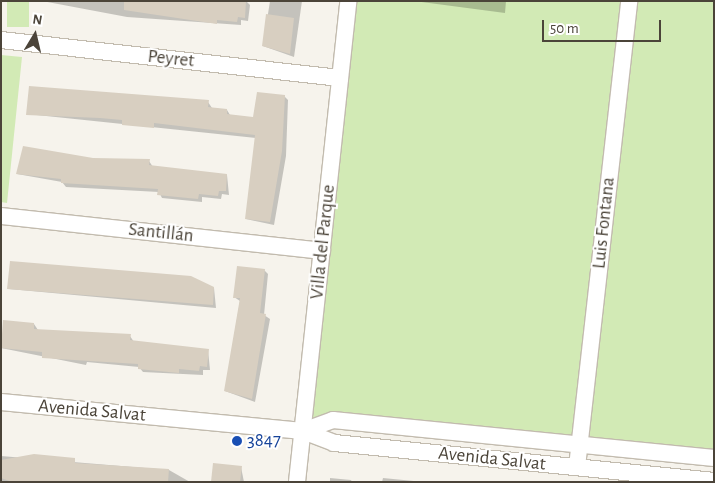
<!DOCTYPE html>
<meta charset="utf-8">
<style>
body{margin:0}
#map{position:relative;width:715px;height:483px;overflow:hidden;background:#f6f3ec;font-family:"Alegreya Sans",sans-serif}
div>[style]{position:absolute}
.green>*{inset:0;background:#d2eab5;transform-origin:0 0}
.shadow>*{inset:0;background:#0003}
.building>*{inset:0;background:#d8cfc1}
.roads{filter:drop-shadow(1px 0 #c2bbae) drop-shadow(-1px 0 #c2bbae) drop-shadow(0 1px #c2bbae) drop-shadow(0 -1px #c2bbae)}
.minor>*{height:16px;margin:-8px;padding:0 8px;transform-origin:8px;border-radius:8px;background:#fff}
.dots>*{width:14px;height:14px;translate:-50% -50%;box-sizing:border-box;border:2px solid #fff;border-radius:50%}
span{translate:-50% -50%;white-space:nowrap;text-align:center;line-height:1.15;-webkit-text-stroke:4px #fff;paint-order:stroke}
.street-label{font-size:19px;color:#4b4439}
.transit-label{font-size:19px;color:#164399}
.left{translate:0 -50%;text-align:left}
.frame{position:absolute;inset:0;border:2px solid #4b4439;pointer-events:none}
.north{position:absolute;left:10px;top:10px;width:50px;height:50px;-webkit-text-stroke:4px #fff;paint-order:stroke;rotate:9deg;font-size:14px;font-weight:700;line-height:20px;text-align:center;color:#4b4439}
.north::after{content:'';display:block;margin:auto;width:18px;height:22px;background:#4b4439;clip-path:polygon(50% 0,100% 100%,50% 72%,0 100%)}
.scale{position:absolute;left:542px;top:20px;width:119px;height:22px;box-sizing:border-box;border:2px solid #4b4439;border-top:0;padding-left:6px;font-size:15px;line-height:18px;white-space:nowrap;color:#4b4439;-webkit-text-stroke:4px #fff;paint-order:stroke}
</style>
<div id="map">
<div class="green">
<i style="left:7px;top:1px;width:22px;height:26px"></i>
<i style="clip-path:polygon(348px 1px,714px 1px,714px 458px,333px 420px,303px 431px)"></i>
<i style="clip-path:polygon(1px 55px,22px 57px,7px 203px,1px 202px)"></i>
</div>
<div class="shadow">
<i style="clip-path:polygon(42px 1px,246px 1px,250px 5px,248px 21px,241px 20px,241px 25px,127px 17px)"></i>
<i style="clip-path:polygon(270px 1px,302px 1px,294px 57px,263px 46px)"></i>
<i style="clip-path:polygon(414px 1px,506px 1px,505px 13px)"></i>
<i style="clip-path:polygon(284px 96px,288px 100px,286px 156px,274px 225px,246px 219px,256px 138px,27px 114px,208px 102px,212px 108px,227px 110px,230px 115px,254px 118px)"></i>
<i style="clip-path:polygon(93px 160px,149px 161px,153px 167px,227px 175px,229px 195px,222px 194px,221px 199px,202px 197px,202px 202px,162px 198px,159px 192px,66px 187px,62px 182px,17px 174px)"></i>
<i style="clip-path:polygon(264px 270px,268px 274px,264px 315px,270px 319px,255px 402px,225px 391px,240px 301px,234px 297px)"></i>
<i style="clip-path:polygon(214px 288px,216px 308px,9px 289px)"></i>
<i style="clip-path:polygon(34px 324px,38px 330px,130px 336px,134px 342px,208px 350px,210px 370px,203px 370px,203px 375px,143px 372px,139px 367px,87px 362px,86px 365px,1px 348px)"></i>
<i style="clip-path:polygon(1px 456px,169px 470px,190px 482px,1px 482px)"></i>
<i style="clip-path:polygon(241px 467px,244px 482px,212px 482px)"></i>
<i style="clip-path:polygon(330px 478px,351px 480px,352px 482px,330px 482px)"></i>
<i style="clip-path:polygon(383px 478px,424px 482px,382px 482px)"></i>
</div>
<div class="building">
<i style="clip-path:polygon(124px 1px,246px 1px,245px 18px,238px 17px,237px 22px,217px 20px,217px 24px,124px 10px)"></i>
<i style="clip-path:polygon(266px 14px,294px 18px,290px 54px,262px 46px)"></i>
<i style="clip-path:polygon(29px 86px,209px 100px,208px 107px,227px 109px,227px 114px,253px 117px,257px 92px,285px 95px,282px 151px,270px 222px,245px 219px,255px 135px,154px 123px,154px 128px,122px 125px,122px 120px,100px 118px,26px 115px)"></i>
<i style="clip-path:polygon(23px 146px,93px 158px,150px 159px,149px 165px,227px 174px,226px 191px,219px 191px,218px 196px,199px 194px,198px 199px,157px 195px,158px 189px,61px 183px,61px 179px,16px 174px)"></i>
<i style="clip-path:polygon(10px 261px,191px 276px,214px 287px,213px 305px,7px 289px)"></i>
<i style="clip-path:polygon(237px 266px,265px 269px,260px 313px,266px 314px,252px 399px,224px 391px,240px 298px,233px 298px)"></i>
<i style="clip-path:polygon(3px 320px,34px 323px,34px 329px,131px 334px,130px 340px,209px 349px,207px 367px,200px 366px,199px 371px,179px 369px,179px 373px,138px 369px,138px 364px,42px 358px,42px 352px,1px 348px)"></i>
<i style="clip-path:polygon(34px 454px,75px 458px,75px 463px,169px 469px,168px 482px,12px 482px,1px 478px,1px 460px)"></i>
<i style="clip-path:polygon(213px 463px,242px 466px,240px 482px,211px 482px)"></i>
</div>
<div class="roads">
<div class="minor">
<i style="left:1px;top:40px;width:341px;rotate:6.4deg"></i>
<i style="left:1px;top:216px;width:323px;rotate:6.2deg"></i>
<i style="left:1px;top:402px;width:303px;rotate:5.5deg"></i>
<i style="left:303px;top:431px;width:33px;rotate:21deg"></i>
<i style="left:334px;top:443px;width:382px;rotate:5.7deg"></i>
<i style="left:303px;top:431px;width:32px;rotate:-20deg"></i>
<i style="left:333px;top:420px;width:383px;rotate:5.7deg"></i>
<i style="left:577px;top:467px;width:469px;rotate:-83.6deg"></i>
<i style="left:297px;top:482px;width:484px;rotate:-83.9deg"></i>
</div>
</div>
<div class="dots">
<i style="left:237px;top:441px;background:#1a4fb4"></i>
</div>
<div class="street-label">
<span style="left:171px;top:59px;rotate:6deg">Peyret</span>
<span style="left:604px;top:223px;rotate:-84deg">Luis Fontana</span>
<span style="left:161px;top:233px;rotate:6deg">Santillán</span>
<span style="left:323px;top:242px;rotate:-84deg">Villa del Parque</span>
<span style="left:92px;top:411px;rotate:5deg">Avenida Salvat</span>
<span style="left:492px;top:459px;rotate:6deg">Avenida Salvat</span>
</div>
<div class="transit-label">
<span class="left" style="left:247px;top:441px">3847</span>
</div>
<div class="frame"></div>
<div class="north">N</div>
<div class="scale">50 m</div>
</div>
